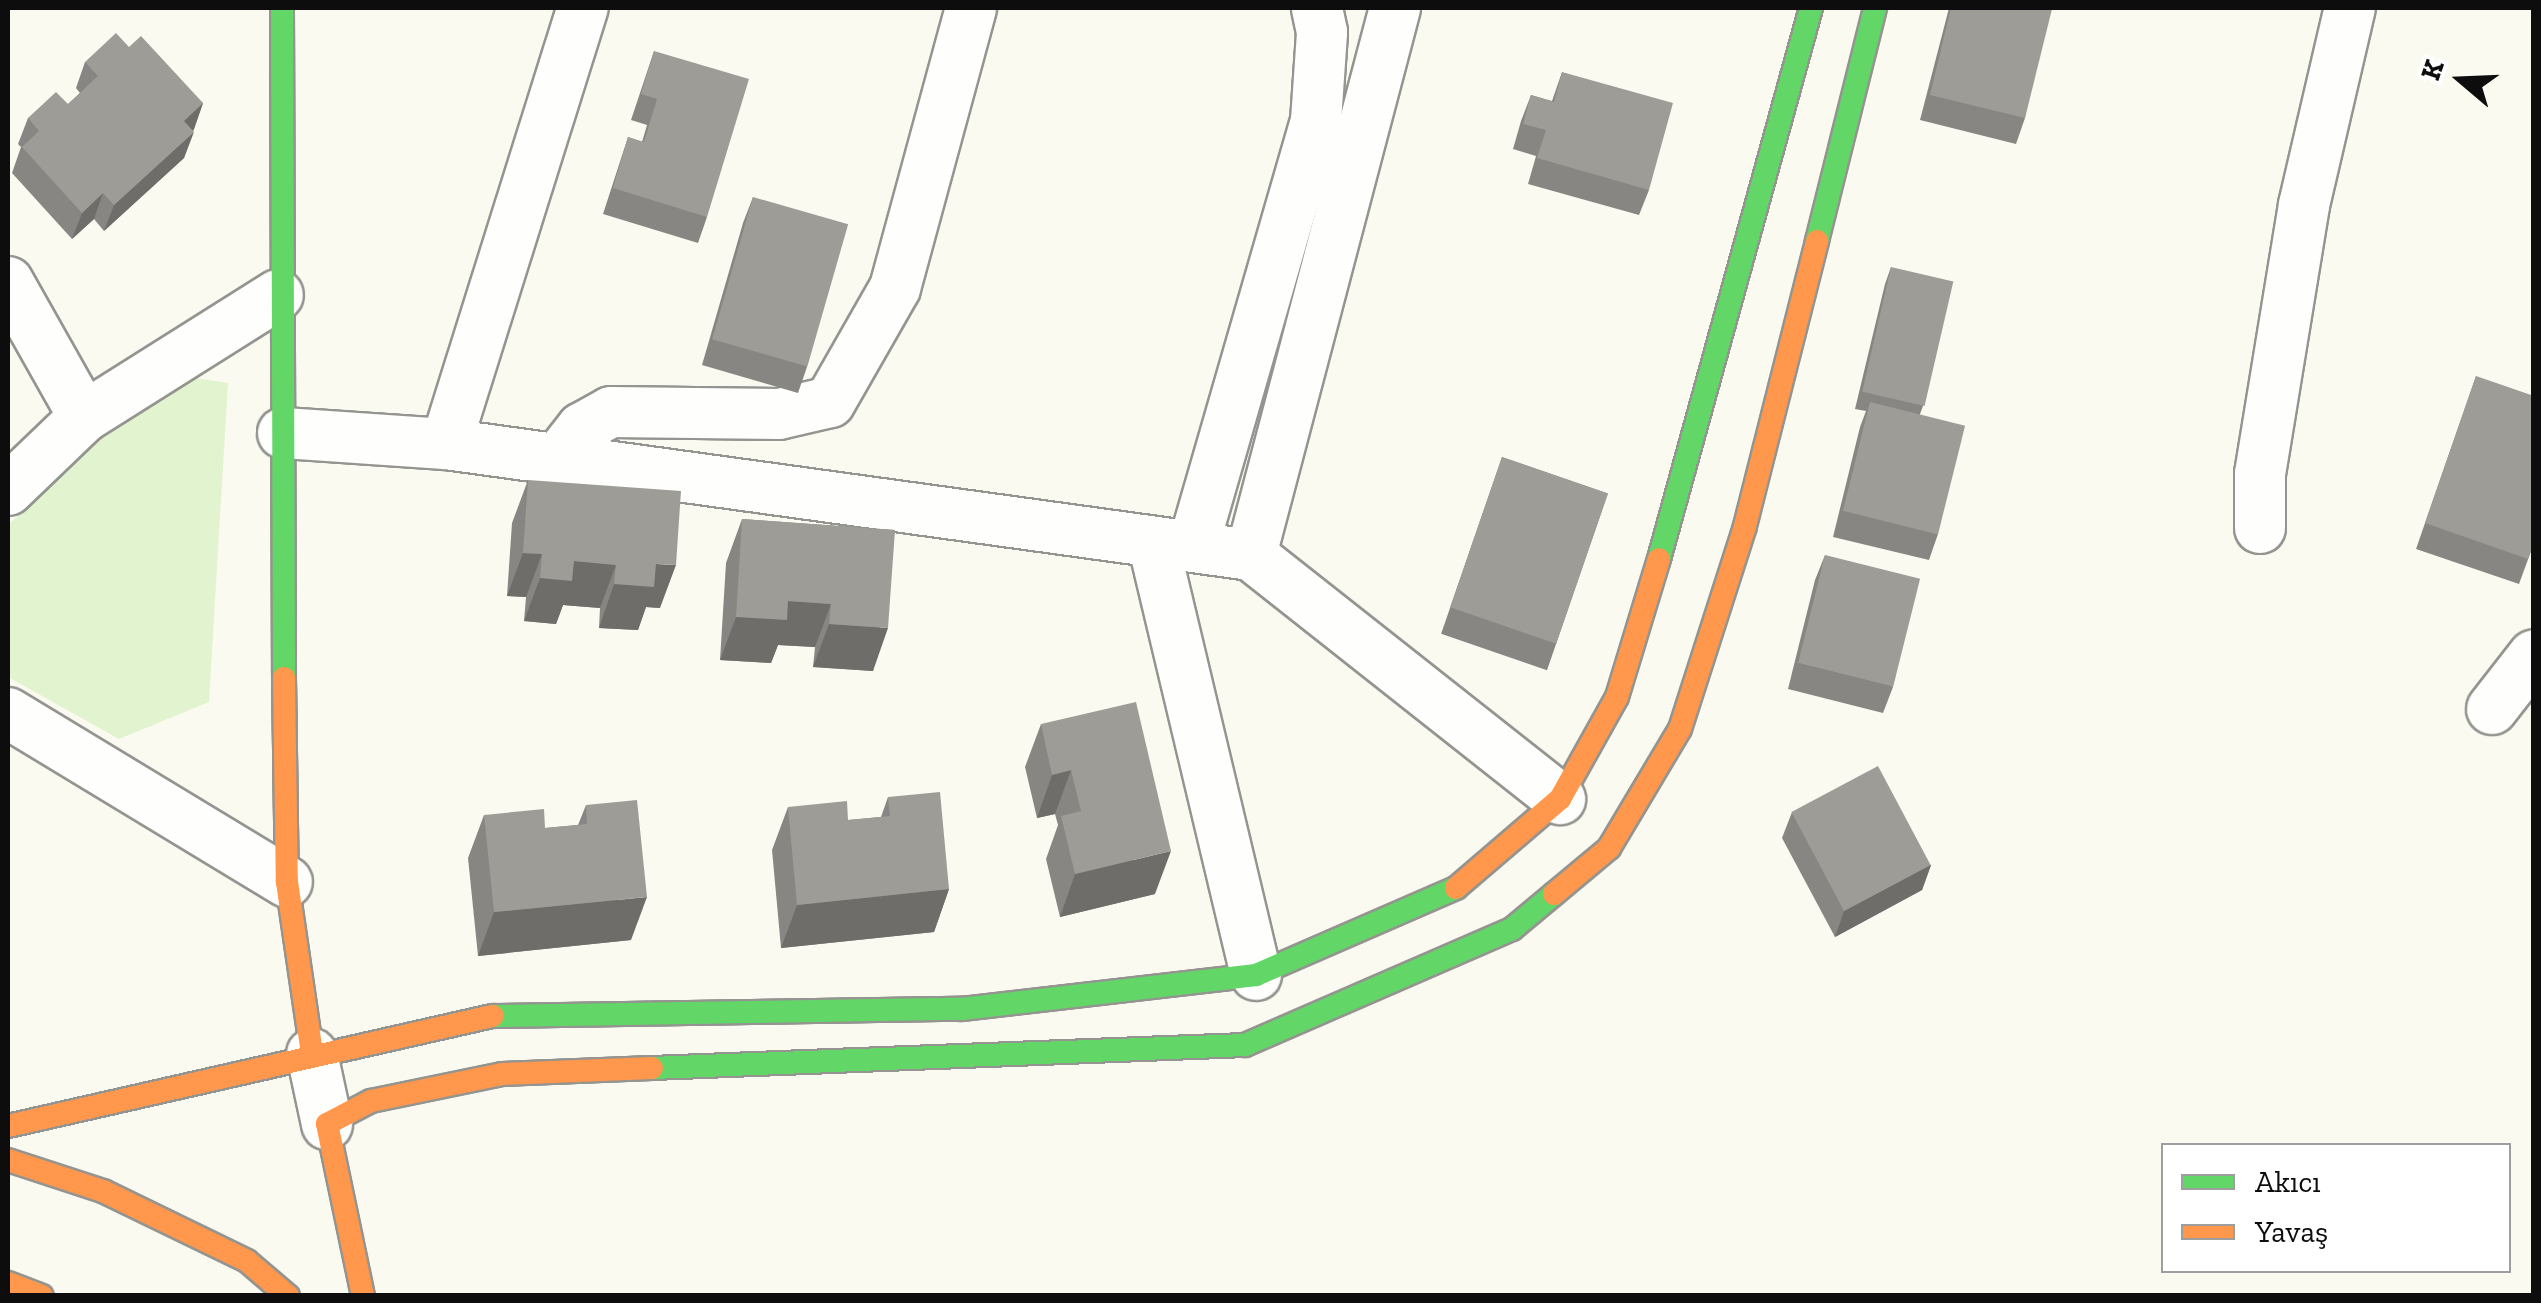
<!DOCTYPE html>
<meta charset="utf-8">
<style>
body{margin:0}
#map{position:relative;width:2541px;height:1303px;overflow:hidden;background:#fbfaf1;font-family:"Zilla Slab",serif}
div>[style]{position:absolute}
.green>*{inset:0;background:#e2f3cf}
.roads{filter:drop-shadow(2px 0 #949490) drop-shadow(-2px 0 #949490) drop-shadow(0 2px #949490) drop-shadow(0 -2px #949490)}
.street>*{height:50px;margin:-25px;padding:0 25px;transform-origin:25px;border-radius:25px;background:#fefefd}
.fast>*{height:22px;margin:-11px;padding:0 11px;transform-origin:11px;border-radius:11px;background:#63d668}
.slow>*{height:22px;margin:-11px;padding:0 11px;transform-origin:11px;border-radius:11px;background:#ff974d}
.wall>*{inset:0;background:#888682;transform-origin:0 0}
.shaded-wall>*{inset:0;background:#6f6d6a}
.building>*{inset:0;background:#9e9c97;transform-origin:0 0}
span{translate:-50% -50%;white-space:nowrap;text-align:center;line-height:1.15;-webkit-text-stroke:10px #fff;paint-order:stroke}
.frame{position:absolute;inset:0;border:10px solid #0d0d0d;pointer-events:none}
.legend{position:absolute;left:2161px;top:1143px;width:350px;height:130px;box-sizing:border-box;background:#fff;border:2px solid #9e9e9e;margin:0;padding:12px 18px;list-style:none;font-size:30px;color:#0d0d0d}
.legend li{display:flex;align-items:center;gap:20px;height:50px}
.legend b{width:50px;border:2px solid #9e9e9e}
.north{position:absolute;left:2411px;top:30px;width:100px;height:100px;-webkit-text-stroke:8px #fff;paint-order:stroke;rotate:289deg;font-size:28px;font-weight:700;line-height:40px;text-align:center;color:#0d0d0d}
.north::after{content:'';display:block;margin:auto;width:35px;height:45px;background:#0d0d0d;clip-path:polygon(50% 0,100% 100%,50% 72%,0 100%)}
</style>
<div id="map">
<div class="green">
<i style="clip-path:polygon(171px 374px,228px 383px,209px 702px,119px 739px,8px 677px,8px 525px)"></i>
</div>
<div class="roads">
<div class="street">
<i style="left:8px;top:282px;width:155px;rotate:60.6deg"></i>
<i style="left:283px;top:433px;width:163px;rotate:3.9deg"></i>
<i style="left:446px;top:444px;width:457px;rotate:-72.6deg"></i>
<i style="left:446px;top:444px;width:813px;rotate:7.85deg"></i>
<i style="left:1251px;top:555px;width:394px;rotate:38.3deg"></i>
<i style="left:557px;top:460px;width:41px;rotate:-52deg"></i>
<i style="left:582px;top:428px;width:33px;rotate:-29deg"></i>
<i style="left:611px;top:412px;width:168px;rotate:0.7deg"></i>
<i style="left:779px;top:414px;width:52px;rotate:-13.2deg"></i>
<i style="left:830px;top:402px;width:131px;rotate:-60.3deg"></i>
<i style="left:895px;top:288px;width:290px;rotate:-74.8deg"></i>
<i style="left:8px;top:490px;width:105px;rotate:-43.8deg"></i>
<i style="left:84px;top:417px;width:229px;rotate:-32.2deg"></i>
<i style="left:2260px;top:528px;width:54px;rotate:-90deg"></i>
<i style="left:2260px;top:474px;width:273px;rotate:-80.7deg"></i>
<i style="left:2304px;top:205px;width:202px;rotate:-76.9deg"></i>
<i style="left:1153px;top:542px;width:445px;rotate:76.6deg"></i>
<i style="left:1193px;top:547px;width:443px;rotate:-73.9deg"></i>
<i style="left:1316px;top:121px;width:89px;rotate:-86.1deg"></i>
<i style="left:1322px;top:32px;width:25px;rotate:-102deg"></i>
<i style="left:1251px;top:555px;width:566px;rotate:-75.25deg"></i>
<i style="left:2492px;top:709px;width:68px;rotate:-52.1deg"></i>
<i style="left:8px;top:713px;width:326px;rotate:31.2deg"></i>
<i style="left:312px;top:1054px;width:72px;rotate:77.9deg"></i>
</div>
<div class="fast">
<i style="left:282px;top:8px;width:670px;rotate:89.83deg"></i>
<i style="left:1817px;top:241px;width:240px;rotate:-76deg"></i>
<i style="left:1659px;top:559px;width:572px;rotate:-74.58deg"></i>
<i style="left:493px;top:1016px;width:469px;rotate:-0.9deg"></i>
<i style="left:962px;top:1009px;width:296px;rotate:-6.6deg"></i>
<i style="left:1256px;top:975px;width:218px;rotate:-23.5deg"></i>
<i style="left:652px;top:1068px;width:593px;rotate:-2.22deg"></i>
<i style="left:1245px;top:1045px;width:291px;rotate:-23.5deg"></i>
<i style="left:1512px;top:929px;width:55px;rotate:-39.8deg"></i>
</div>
<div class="slow">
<i style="left:284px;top:678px;width:204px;rotate:89.2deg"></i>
<i style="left:287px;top:882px;width:174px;rotate:81.7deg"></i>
<i style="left:1456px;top:888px;width:137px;rotate:-40.6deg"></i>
<i style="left:1560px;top:799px;width:117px;rotate:-60.8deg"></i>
<i style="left:1617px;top:697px;width:144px;rotate:-73.1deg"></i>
<i style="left:1554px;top:894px;width:72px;rotate:-39.9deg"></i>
<i style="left:1609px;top:848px;width:139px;rotate:-59.2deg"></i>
<i style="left:1680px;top:729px;width:213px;rotate:-72.2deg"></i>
<i style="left:1745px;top:526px;width:294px;rotate:-75.8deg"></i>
<i style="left:8px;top:1126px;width:497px;rotate:-12.8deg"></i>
<i style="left:8px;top:1160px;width:100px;rotate:18.1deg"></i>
<i style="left:103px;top:1191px;width:160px;rotate:25.9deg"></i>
<i style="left:247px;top:1261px;width:54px;rotate:40.5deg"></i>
<i style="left:8px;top:1283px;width:36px;rotate:21deg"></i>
<i style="left:363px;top:1296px;width:176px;rotate:-101.8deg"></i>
<i style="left:327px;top:1124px;width:50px;rotate:-27.6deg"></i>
<i style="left:371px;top:1101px;width:134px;rotate:-11.6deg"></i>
<i style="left:502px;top:1074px;width:150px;rotate:-2.3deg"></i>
</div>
</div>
<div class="wall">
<i style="clip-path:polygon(1949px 8px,2045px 8px,2025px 118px,2016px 144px,1920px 120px)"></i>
<i style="clip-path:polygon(129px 47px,203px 103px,184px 158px,104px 231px,94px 219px,72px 239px,12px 173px,21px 147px,18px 144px,28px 118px,68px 104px,80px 93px,76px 88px,85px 62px)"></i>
<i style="clip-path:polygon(654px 51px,707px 217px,698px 243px,603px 214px,628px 137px,642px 142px,647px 125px,631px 120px)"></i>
<i style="clip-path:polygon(1562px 72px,1649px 190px,1639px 215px,1528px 184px,1536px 156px,1513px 149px,1521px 121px,1531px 95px,1552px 101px)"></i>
<i style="clip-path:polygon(753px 197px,807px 367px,798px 393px,702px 365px,743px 223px)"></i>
<i style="clip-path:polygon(1891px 267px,1923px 406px,1920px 414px,1938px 534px,1929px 560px,1833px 537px,1860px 427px,1866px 411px,1855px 409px,1885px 284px)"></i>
<i style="clip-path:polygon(2476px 376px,2534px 543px,2519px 584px,2416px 549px)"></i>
<i style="left:1502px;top:457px;width:112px;height:187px;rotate:19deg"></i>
<i style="clip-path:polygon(528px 480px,660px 608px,646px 607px,638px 630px,599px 628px,600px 608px,563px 605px,556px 624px,524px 621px,526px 597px,507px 596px,512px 523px)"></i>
<i style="clip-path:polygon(742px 519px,895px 530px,873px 671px,813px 667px,815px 647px,778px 645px,771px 663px,720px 660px,726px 563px)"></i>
<i style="clip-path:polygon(1825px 555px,1893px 687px,1883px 713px,1788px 689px,1815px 580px)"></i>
<i style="clip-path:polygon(1041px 724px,1155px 894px,1060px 917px,1046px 859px,1058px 825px,1055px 814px,1037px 818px,1025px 767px)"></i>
<i style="clip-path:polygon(888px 797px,949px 889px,934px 932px,781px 948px,772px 850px,788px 807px,848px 820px,881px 817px)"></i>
<i style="clip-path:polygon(586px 805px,631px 940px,478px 956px,468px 858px,484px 815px,545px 828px,578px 825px)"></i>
<i style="clip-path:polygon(1792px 812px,1931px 865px,1922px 890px,1835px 937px,1782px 838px)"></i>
</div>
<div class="shaded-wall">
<i style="clip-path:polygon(203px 103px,194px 129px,174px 147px,184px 121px)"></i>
<i style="clip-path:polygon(194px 132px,184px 158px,104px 231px,114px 205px)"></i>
<i style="clip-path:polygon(103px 193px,94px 219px,72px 239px,82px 213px)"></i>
<i style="clip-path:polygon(523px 553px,542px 554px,526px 597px,507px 596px)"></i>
<i style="clip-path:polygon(574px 561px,616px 565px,600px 608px,563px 605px,556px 624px,524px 621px,540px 578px)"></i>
<i style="clip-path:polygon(656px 564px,676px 565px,660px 608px,646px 607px,638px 630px,599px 628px,614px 584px)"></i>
<i style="clip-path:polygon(788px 601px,831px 604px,815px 647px,778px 645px,771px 663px,720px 660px,736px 617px)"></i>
<i style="clip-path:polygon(829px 624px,888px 628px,873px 671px,813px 667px)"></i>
<i style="clip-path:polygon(1071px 770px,1055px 814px,1037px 818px,1052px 775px)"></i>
<i style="clip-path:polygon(1171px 851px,1155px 894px,1060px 917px,1075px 874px)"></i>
<i style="clip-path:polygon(1931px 865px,1922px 890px,1835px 937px,1844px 911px)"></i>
<i style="clip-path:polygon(949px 889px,934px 932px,781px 948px,797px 905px)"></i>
<i style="clip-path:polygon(647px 897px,631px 940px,478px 956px,494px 912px)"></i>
</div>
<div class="building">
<i style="clip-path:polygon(1951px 8px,2045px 8px,2052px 9px,2025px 118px,1930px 95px)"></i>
<i style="clip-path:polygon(116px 33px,129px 47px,141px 36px,203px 103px,184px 121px,194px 132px,114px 205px,103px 193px,82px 213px,22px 147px,39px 131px,28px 118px,56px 92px,68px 104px,98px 76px,85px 62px)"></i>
<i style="clip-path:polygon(654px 51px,749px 79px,707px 217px,613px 188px,628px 137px,644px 142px,657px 99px,641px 94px)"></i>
<i style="clip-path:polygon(1562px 72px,1673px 103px,1649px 190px,1537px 158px,1546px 130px,1523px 124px,1531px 95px,1554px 102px)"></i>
<i style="left:753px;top:197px;width:99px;height:148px;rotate:16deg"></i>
<i style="left:1891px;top:267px;width:64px;height:128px;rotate:13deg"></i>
<i style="clip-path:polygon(2476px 376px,2534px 396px,2534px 543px,2528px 559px,2425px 523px)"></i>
<i style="left:1870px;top:402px;width:98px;height:112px;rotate:14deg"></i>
<i style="left:1502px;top:457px;width:112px;height:159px;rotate:19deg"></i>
<i style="clip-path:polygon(528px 480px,681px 491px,676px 565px,656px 564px,654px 587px,614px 584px,616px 565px,574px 561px,572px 581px,540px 578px,542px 554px,523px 553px)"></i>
<i style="clip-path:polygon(742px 519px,895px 530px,888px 628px,829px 624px,831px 604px,788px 601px,787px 620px,736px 617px)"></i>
<i style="left:1825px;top:555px;width:98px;height:111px;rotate:14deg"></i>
<i style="clip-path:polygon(1136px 702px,1171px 851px,1075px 874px,1061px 816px,1081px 811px,1071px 770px,1052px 775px,1041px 724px)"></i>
<i style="left:1878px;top:766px;width:112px;height:98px;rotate:62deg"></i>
<i style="clip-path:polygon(940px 792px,949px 889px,797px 905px,788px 807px,847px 801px,848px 820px,890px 816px,888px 797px)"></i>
<i style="clip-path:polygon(637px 800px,647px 897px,494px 912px,484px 815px,544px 809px,545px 828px,587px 824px,586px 805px)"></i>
</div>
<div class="frame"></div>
<ul class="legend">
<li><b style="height:12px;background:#63d668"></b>Akıcı</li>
<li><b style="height:12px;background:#ff974d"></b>Yavaş</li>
</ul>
<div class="north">K</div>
</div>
